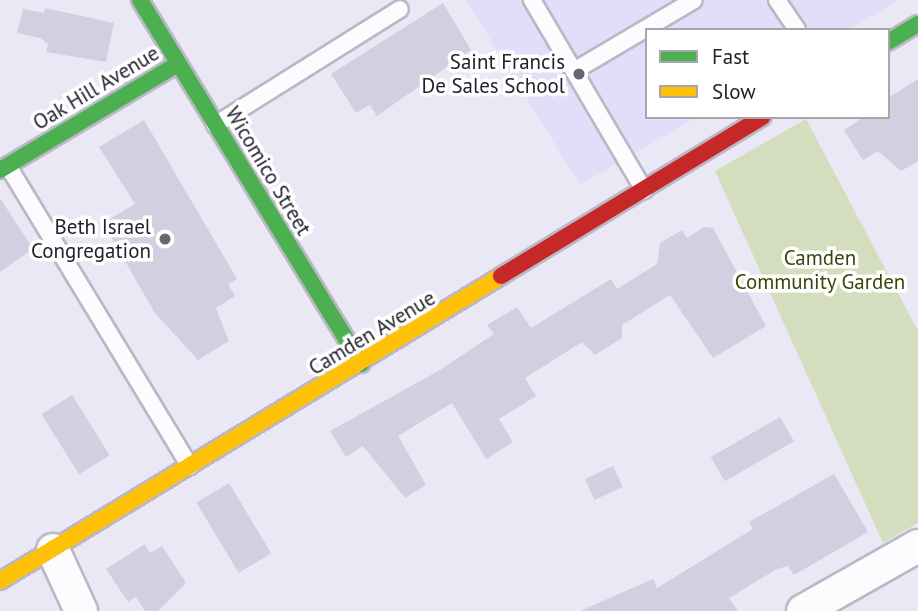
<!DOCTYPE html>
<style>
body{margin:0}
#map{position:relative;width:918px;height:611px;overflow:hidden;background:#eae8f5;font-family:"PT Sans",sans-serif}
div>[style]{position:absolute}
.built>*{inset:0;background:#e2def9}
.green>*{inset:0;background:#d4ddbd}
.building>*{inset:0;background:#d2cfe1;transform-origin:0 0}
.roads{filter:drop-shadow(2px 0 #bab8c4) drop-shadow(-2px 0 #bab8c4) drop-shadow(0 2px #bab8c4) drop-shadow(0 -2px #bab8c4)}
.lane>*{height:16px;margin:-8px;padding:0 8px;transform-origin:8px;border-radius:8px;background:#fcfcfe}
.street>*{height:32px;margin:-16px;padding:0 16px;transform-origin:16px;border-radius:16px;background:#fcfcfe}
.fast>*{height:16px;margin:-8px;padding:0 8px;transform-origin:8px;border-radius:8px;background:#4caf50}
.slow>*{height:16px;margin:-8px;padding:0 8px;transform-origin:8px;border-radius:8px;background:#ffc107}
.jam>*{height:16px;margin:-8px;padding:0 8px;transform-origin:8px;border-radius:8px;background:#c62828}
.dots>*{width:19px;height:19px;translate:-50% -50%;box-sizing:border-box;border:4px solid #fff;border-radius:50%}
span{translate:-50% -50%;white-space:nowrap;text-align:center;line-height:1.15;-webkit-text-stroke:7px #fff;paint-order:stroke}
.poi-label{font-size:21px;color:#22202b}
.right{translate:-100% -50%;text-align:right}
.street-label{font-size:21px;color:#22202b}
.park-label{font-size:21px;color:#3a4605}
.legend{position:absolute;left:645px;top:28px;width:245px;height:91px;box-sizing:border-box;background:#fff;border:2px solid #a7a6aa;margin:0;padding:9px 12px;list-style:none;font-size:21px;color:#22202b}
.legend li{display:flex;align-items:center;gap:14px;height:35px}
.legend b{width:35px;border:2px solid #a7a6aa}
</style>
<div id="map">
<div class="built">
<i style="clip-path:polygon(466px 0,899px 0,848px 30px,647px 30px,647px 117px,697px 117px,580px 185px)"></i>
</div>
<div class="green">
<i style="clip-path:polygon(806px 119px,918px 331px,918px 523px,883px 543px,715px 171px)"></i>
</div>
<div class="building">
<i style="clip-path:polygon(443px 3px,471px 50px,377px 116px,370px 105px,356px 113px,331px 74px)"></i>
<i style="clip-path:polygon(45px 8px,114px 23px,106px 62px,46px 52px,48px 44px,40px 38px,17px 33px,23px 9px,44px 13px)"></i>
<i style="clip-path:polygon(918px 79px,918px 161px,901px 171px,878px 151px,863px 160px,844px 130px,864px 117px,888px 117px,888px 98px)"></i>
<i style="clip-path:polygon(144px 120px,237px 279px,228px 284px,235px 296px,216px 308px,229px 341px,198px 360px,155px 313px,103px 223px,135px 204px,99px 147px)"></i>
<i style="clip-path:polygon(0 198px,33px 249px,0 272px)"></i>
<i style="clip-path:polygon(704px 227px,713px 228px,766px 326px,713px 358px,670px 295px,622px 325px,622px 338px,595px 355px,582px 342px,525px 378px,536px 396px,499px 419px,513px 442px,486px 459px,452px 403px,398px 436px,426px 485px,405px 498px,363px 446px,346px 457px,330px 431px,440px 370px,494px 334px,487px 325px,517px 307px,531px 328px,611px 279px,617px 289px,657px 264px,660px 243px,682px 230px,687px 238px)"></i>
<i style="left:72px;top:395px;width:71px;height:36px;rotate:58deg"></i>
<i style="left:780px;top:417px;width:28px;height:80px;rotate:60deg"></i>
<i style="left:613px;top:466px;width:23px;height:31px;rotate:65deg"></i>
<i style="clip-path:polygon(834px 474px,868px 532px,794px 575px,788px 566px,777px 569px,729px 598px,738px 611px,580px 611px,653px 579px,657px 588px,753px 529px,749px 522px)"></i>
<i style="left:229px;top:483px;width:82px;height:38px;rotate:59deg"></i>
<i style="clip-path:polygon(145px 544px,150px 553px,162px 546px,186px 583px,158px 611px,145px 611px,136px 597px,128px 602px,106px 569px)"></i>
</div>
<div class="roads">
<div class="lane">
<i style="left:532px;top:0;width:221px;rotate:59.5deg"></i>
<i style="left:777px;top:0;width:36px;rotate:56deg"></i>
<i style="left:574px;top:71px;width:139px;rotate:-30.6deg"></i>
<i style="left:215px;top:125px;width:218px;rotate:-32.1deg"></i>
<i style="left:8px;top:166px;width:351px;rotate:58.8deg"></i>
</div>
<div class="street">
<i style="left:53px;top:550px;width:67px;rotate:65.3deg"></i>
<i style="left:803px;top:611px;width:132px;rotate:-29.5deg"></i>
</div>
<div class="fast">
<i style="left:140px;top:0;width:426px;rotate:58.7deg"></i>
<i style="left:888px;top:42px;width:35px;rotate:-31deg"></i>
<i style="left:0;top:170px;width:207px;rotate:-30.8deg"></i>
</div>
<div class="slow">
<i style="left:0;top:581px;width:587px;rotate:-31.33deg"></i>
</div>
<div class="jam">
<i style="left:501px;top:276px;width:306px;rotate:-31.3deg"></i>
</div>
</div>
<div class="dots">
<i style="left:579px;top:74px;background:#686672"></i>
<i style="left:165px;top:239px;background:#686672"></i>
</div>
<div class="poi-label">
<span class="right" style="left:565px;top:74px">Saint Francis<br>De Sales School</span>
<span class="right" style="left:151px;top:239px">Beth Israel<br>Congregation</span>
</div>
<div class="street-label">
<span style="left:96px;top:88px;rotate:-31deg">Oak Hill Avenue</span>
<span style="left:268px;top:171px;rotate:59deg">Wicomico Street</span>
<span style="left:372px;top:333px;rotate:-31deg">Camden Avenue</span>
</div>
<div class="park-label">
<span style="left:820px;top:270px">Camden<br>Community Garden</span>
</div>
<ul class="legend">
<li><b style="height:9px;background:#4caf50"></b>Fast</li>
<li><b style="height:9px;background:#ffc107"></b>Slow</li>
</ul>
</div>
